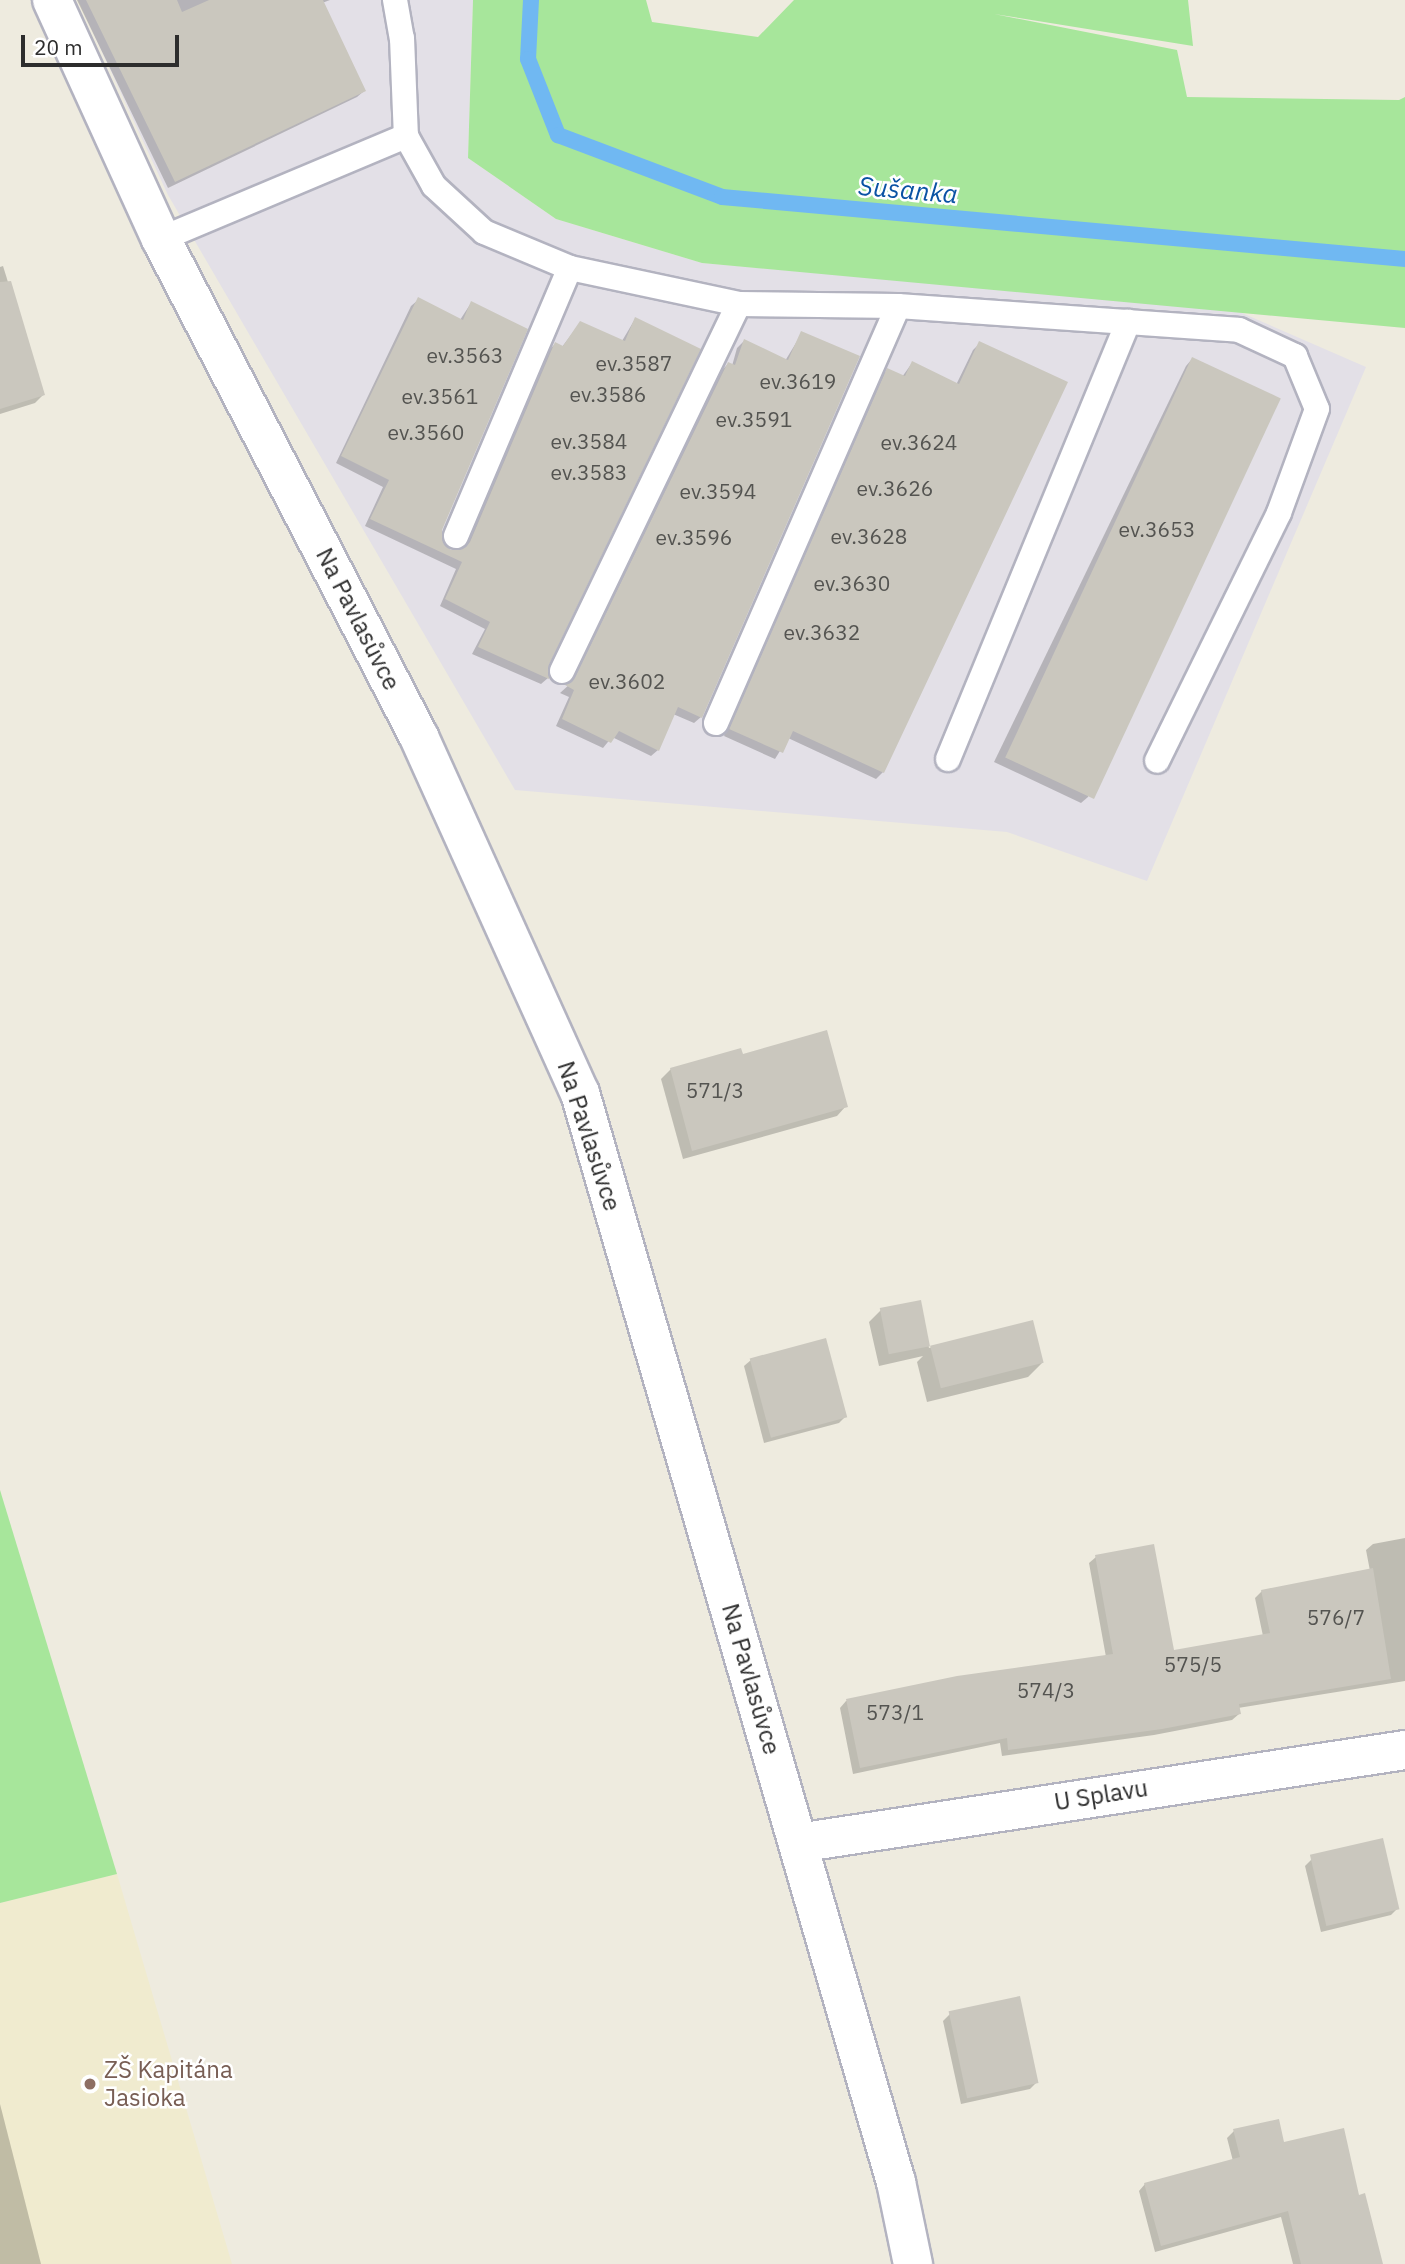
<!DOCTYPE html>
<meta charset="utf-8">
<style>
body{margin:0}
#map{position:relative;width:1405px;height:2264px;overflow:hidden;background:#eeebdf;font-family:"IBM Plex Sans",sans-serif}
div>[style]{position:absolute}
.industrial>*{inset:0;background:#e3e0e7}
.education>*{inset:0;background:#f0ebcf}
.green>*{inset:0;background:#a7e69b}
.shadow>*{inset:0;background:#0003}
.stream>*{height:16px;margin:-8px;padding:0 8px;transform-origin:8px;border-radius:8px;background:#70b8f2}
.building>*{inset:0;background:#cac7be;transform-origin:0 0}
.roads{filter:drop-shadow(2px 0 #b3b3c0) drop-shadow(-2px 0 #b3b3c0) drop-shadow(0 2px #b3b3c0) drop-shadow(0 -2px #b3b3c0)}
.lane>*{height:24px;margin:-12px;padding:0 12px;transform-origin:12px;border-radius:12px;background:#fff}
.street>*{height:38px;margin:-19px;padding:0 19px;transform-origin:19px;border-radius:19px;background:#fff}
.dots>*{width:19px;height:19px;translate:-50% -50%;box-sizing:border-box;border:4px solid #fff;border-radius:50%}
span{translate:-50% -50%;white-space:nowrap;text-align:center;line-height:1.15;-webkit-text-stroke:5px #fff;paint-order:stroke}
.number-label{font-size:21px;color:#545451}
.number-label span{-webkit-text-stroke-width:0}
.street-label{font-size:24px;color:#2d2d2d}
.education-label{font-size:24px;color:#785e54}
.left{translate:0 -50%;text-align:left}
.water-label{font-size:26px;color:#0a53a4;font-style:italic}
.scale{position:absolute;left:21px;top:35px;width:158px;height:32px;box-sizing:border-box;border:4px solid #2d2d2d;border-top:0;padding-left:9px;font-size:21px;line-height:24px;white-space:nowrap;color:#2d2d2d;-webkit-text-stroke:5px #fff;paint-order:stroke}
</style>
<div id="map">
<div class="industrial">
<i style="clip-path:polygon(78px 0,473px 0,468px 158px,556px 219px,702px 263px,1235px 310px,1366px 367px,1147px 881px,1007px 832px,515px 790px,168px 195px)"></i>
</div>
<div class="education">
<i style="clip-path:polygon(117px 1874px,232px 2264px,0 2264px,0 1903px)"></i>
</div>
<div class="green">
<i style="clip-path:polygon(473px 0,646px 0,652px 22px,758px 37px,794px 0,1188px 0,1193px 46px,994px 14px,1177px 50px,1187px 97px,1399px 100px,1405px 97px,1405px 328px,702px 263px,556px 219px,468px 158px)"></i>
<i style="clip-path:polygon(0 1490px,117px 1874px,0 1903px)"></i>
</div>
<div class="shadow">
<i style="clip-path:polygon(77px 0,330px 0,322px 3px,364px 91px,357px 97px,168px 188px)"></i>
<i style="clip-path:polygon(3px 266px,43px 395px,35px 403px,0 414px,0 267px)"></i>
<i style="clip-path:polygon(418px 300px,460px 320px,471px 303px,441px 530px,443px 547px,457px 553px,460px 551px,548px 351px,555px 344px,562px 347px,580px 323px,622px 341px,635px 319px,547px 664px,548px 678px,541px 684px,472px 654px,485px 629px,440px 606px,456px 569px,365px 526px,383px 487px,336px 463px,411px 306px)"></i>
<i style="clip-path:polygon(802px 333px,701px 717px,694px 723px,673px 714px,658px 750px,651px 756px,612px 737px,603px 748px,556px 726px,569px 697px,560px 693px,571px 683px,721px 371px,728px 364px,732px 366px,737px 348px,744px 341px,785px 361px)"></i>
<i style="clip-path:polygon(980px 343px,883px 772px,876px 779px,788px 738px,775px 759px,724px 736px,881px 377px,887px 370px,902px 377px,912px 363px,956px 385px,973px 350px)"></i>
<i style="clip-path:polygon(1192px 359px,1088px 797px,1081px 803px,994px 762px,1186px 366px)"></i>
<i style="clip-path:polygon(671px 1069px,846px 1106px,837px 1116px,683px 1159px,661px 1079px)"></i>
<i style="clip-path:polygon(919px 1302px,929px 1348px,1032px 1322px,1042px 1363px,1028px 1377px,927px 1402px,917px 1362px,923px 1356px,879px 1366px,869px 1322px,881px 1310px)"></i>
<i style="clip-path:polygon(751px 1360px,845px 1417px,839px 1423px,764px 1443px,744px 1366px)"></i>
<i style="clip-path:polygon(1405px 1538px,1405px 1681px,1238px 1708px,1239px 1714px,1232px 1720px,1154px 1735px,1002px 1756px,1000px 1743px,853px 1774px,840px 1708px,846px 1701px,1106px 1657px,1089px 1563px,1096px 1557px,1172px 1652px,1263px 1636px,1255px 1598px,1262px 1591px,1370px 1571px,1366px 1550px,1373px 1544px)"></i>
<i style="clip-path:polygon(1312px 1859px,1398px 1908px,1391px 1915px,1321px 1932px,1305px 1866px)"></i>
<i style="clip-path:polygon(950px 2014px,1037px 2082px,1030px 2089px,961px 2104px,943px 2021px)"></i>
<i style="clip-path:polygon(0 2104px,41px 2264px,0 2264px)"></i>
<i style="clip-path:polygon(1234px 2131px,1283px 2144px,1358px 2197px,1382px 2264px,1293px 2264px,1281px 2217px,1155px 2252px,1139px 2191px,1145px 2184px,1233px 2161px,1227px 2138px)"></i>
</div>
<div class="stream">
<i style="left:531px;top:0;width:59px;rotate:92.9deg"></i>
<i style="left:528px;top:59px;width:82px;rotate:68.5deg"></i>
<i style="left:558px;top:135px;width:175px;rotate:20.7deg"></i>
<i style="left:722px;top:197px;width:686px;rotate:5.19deg"></i>
</div>
<div class="building">
<i style="clip-path:polygon(86px 0,177px 0,182px 12px,209px 0,323px 0,366px 91px,175px 182px)"></i>
<i style="clip-path:polygon(11px 281px,45px 395px,0 409px,0 282px)"></i>
<i style="clip-path:polygon(418px 297px,463px 320px,471px 301px,528px 329px,442px 530px,444px 544px,451px 550px,464px 548px,470px 542px,555px 342px,563px 346px,580px 321px,625px 341px,635px 317px,701px 349px,549px 665px,549px 679px,478px 647px,490px 622px,445px 599px,462px 562px,370px 519px,389px 480px,341px 456px)"></i>
<i style="clip-path:polygon(801px 331px,860px 356px,702px 718px,678px 707px,659px 751px,619px 731px,611px 743px,562px 719px,574px 690px,565px 685px,575px 677px,728px 362px,735px 365px,744px 339px,788px 360px)"></i>
<i style="clip-path:polygon(979px 341px,1068px 382px,884px 773px,793px 731px,783px 753px,729px 729px,887px 368px,905px 376px,912px 361px,959px 384px)"></i>
<i style="left:1192px;top:357px;width:98px;height:442px;rotate:25deg"></i>
<i style="clip-path:polygon(827px 1030px,848px 1107px,692px 1151px,670px 1068px,741px 1048px,743px 1054px)"></i>
<i style="left:921px;top:1300px;width:47px;height:42px;rotate:79deg"></i>
<i style="left:1033px;top:1320px;width:44px;height:106px;rotate:76deg"></i>
<i style="left:826px;top:1338px;width:82px;height:79px;rotate:75deg"></i>
<i style="clip-path:polygon(1154px 1544px,1174px 1650px,1270px 1633px,1261px 1590px,1373px 1568px,1391px 1679px,1239px 1704px,1241px 1714px,1162px 1729px,1008px 1750px,1007px 1738px,860px 1768px,846px 1699px,957px 1676px,1113px 1654px,1095px 1555px)"></i>
<i style="left:1383px;top:1838px;width:73px;height:75px;rotate:77deg"></i>
<i style="left:1020px;top:1996px;width:89px;height:73px;rotate:78deg"></i>
<i style="clip-path:polygon(1279px 2119px,1284px 2142px,1344px 2128px,1359px 2195px,1365px 2193px,1383px 2264px,1301px 2264px,1288px 2211px,1161px 2246px,1144px 2183px,1240px 2157px,1233px 2129px)"></i>
</div>
<div class="roads">
<div class="lane">
<i style="left:395px;top:0;width:39px;rotate:80deg"></i>
<i style="left:402px;top:38px;width:98px;rotate:87.7deg"></i>
<i style="left:406px;top:136px;width:57px;rotate:60.8deg"></i>
<i style="left:434px;top:186px;width:68px;rotate:42.6deg"></i>
<i style="left:484px;top:232px;width:93px;rotate:22.7deg"></i>
<i style="left:570px;top:268px;width:173px;rotate:12deg"></i>
<i style="left:739px;top:304px;width:159px;rotate:0.7deg"></i>
<i style="left:898px;top:306px;width:342px;rotate:4deg"></i>
<i style="left:1239px;top:330px;width:62px;rotate:24.9deg"></i>
<i style="left:1295px;top:356px;width:57px;rotate:67.5deg"></i>
<i style="left:1317px;top:409px;width:111px;rotate:110.1deg"></i>
<i style="left:1279px;top:513px;width:276px;rotate:116.2deg"></i>
<i style="left:161px;top:239px;width:266px;rotate:-22.8deg"></i>
<i style="left:456px;top:536px;width:291px;rotate:-67deg"></i>
<i style="left:562px;top:671px;width:407px;rotate:-64.3deg"></i>
<i style="left:716px;top:723px;width:455px;rotate:-66.4deg"></i>
<i style="left:948px;top:759px;width:473px;rotate:-67.6deg"></i>
</div>
<div class="street">
<i style="left:52px;top:0;width:263px;rotate:65.5deg"></i>
<i style="left:161px;top:239px;width:561px;rotate:62.61deg"></i>
<i style="left:419px;top:737px;width:391px;rotate:65.7deg"></i>
<i style="left:580px;top:1093px;width:1134px;rotate:73.82deg"></i>
<i style="left:896px;top:2182px;width:84px;rotate:78.3deg"></i>
<i style="left:798px;top:1843px;width:614px;rotate:-8.71deg"></i>
</div>
</div>
<div class="dots">
<i style="left:90px;top:2084px;background:#8d6e63"></i>
</div>
<div class="number-label">
<span style="left:465px;top:355px">ev.3563</span>
<span style="left:634px;top:363px">ev.3587</span>
<span style="left:798px;top:381px">ev.3619</span>
<span style="left:608px;top:394px">ev.3586</span>
<span style="left:440px;top:396px">ev.3561</span>
<span style="left:754px;top:419px">ev.3591</span>
<span style="left:426px;top:432px">ev.3560</span>
<span style="left:589px;top:441px">ev.3584</span>
<span style="left:919px;top:442px">ev.3624</span>
<span style="left:589px;top:472px">ev.3583</span>
<span style="left:895px;top:488px">ev.3626</span>
<span style="left:718px;top:491px">ev.3594</span>
<span style="left:1157px;top:529px">ev.3653</span>
<span style="left:869px;top:536px">ev.3628</span>
<span style="left:694px;top:537px">ev.3596</span>
<span style="left:852px;top:583px">ev.3630</span>
<span style="left:822px;top:632px">ev.3632</span>
<span style="left:627px;top:681px">ev.3602</span>
<span style="left:715px;top:1090px">571/3</span>
<span style="left:1336px;top:1617px">576/7</span>
<span style="left:1193px;top:1664px">575/5</span>
<span style="left:1046px;top:1690px">574/3</span>
<span style="left:895px;top:1712px">573/1</span>
</div>
<div class="street-label">
<span style="left:358px;top:619px;rotate:63deg">Na Pavlasůvce</span>
<span style="left:589px;top:1136px;rotate:72deg">Na Pavlasůvce</span>
<span style="left:751px;top:1679px;rotate:74deg">Na Pavlasůvce</span>
<span style="left:1101px;top:1795px;rotate:-9deg">U Splavu</span>
</div>
<div class="education-label">
<span class="left" style="left:104px;top:2084px">ZŠ Kapitána<br>Jasioka</span>
</div>
<div class="water-label">
<span style="left:908px;top:190px;rotate:5deg">Sušanka</span>
</div>
<div class="scale">20 m</div>
</div>
